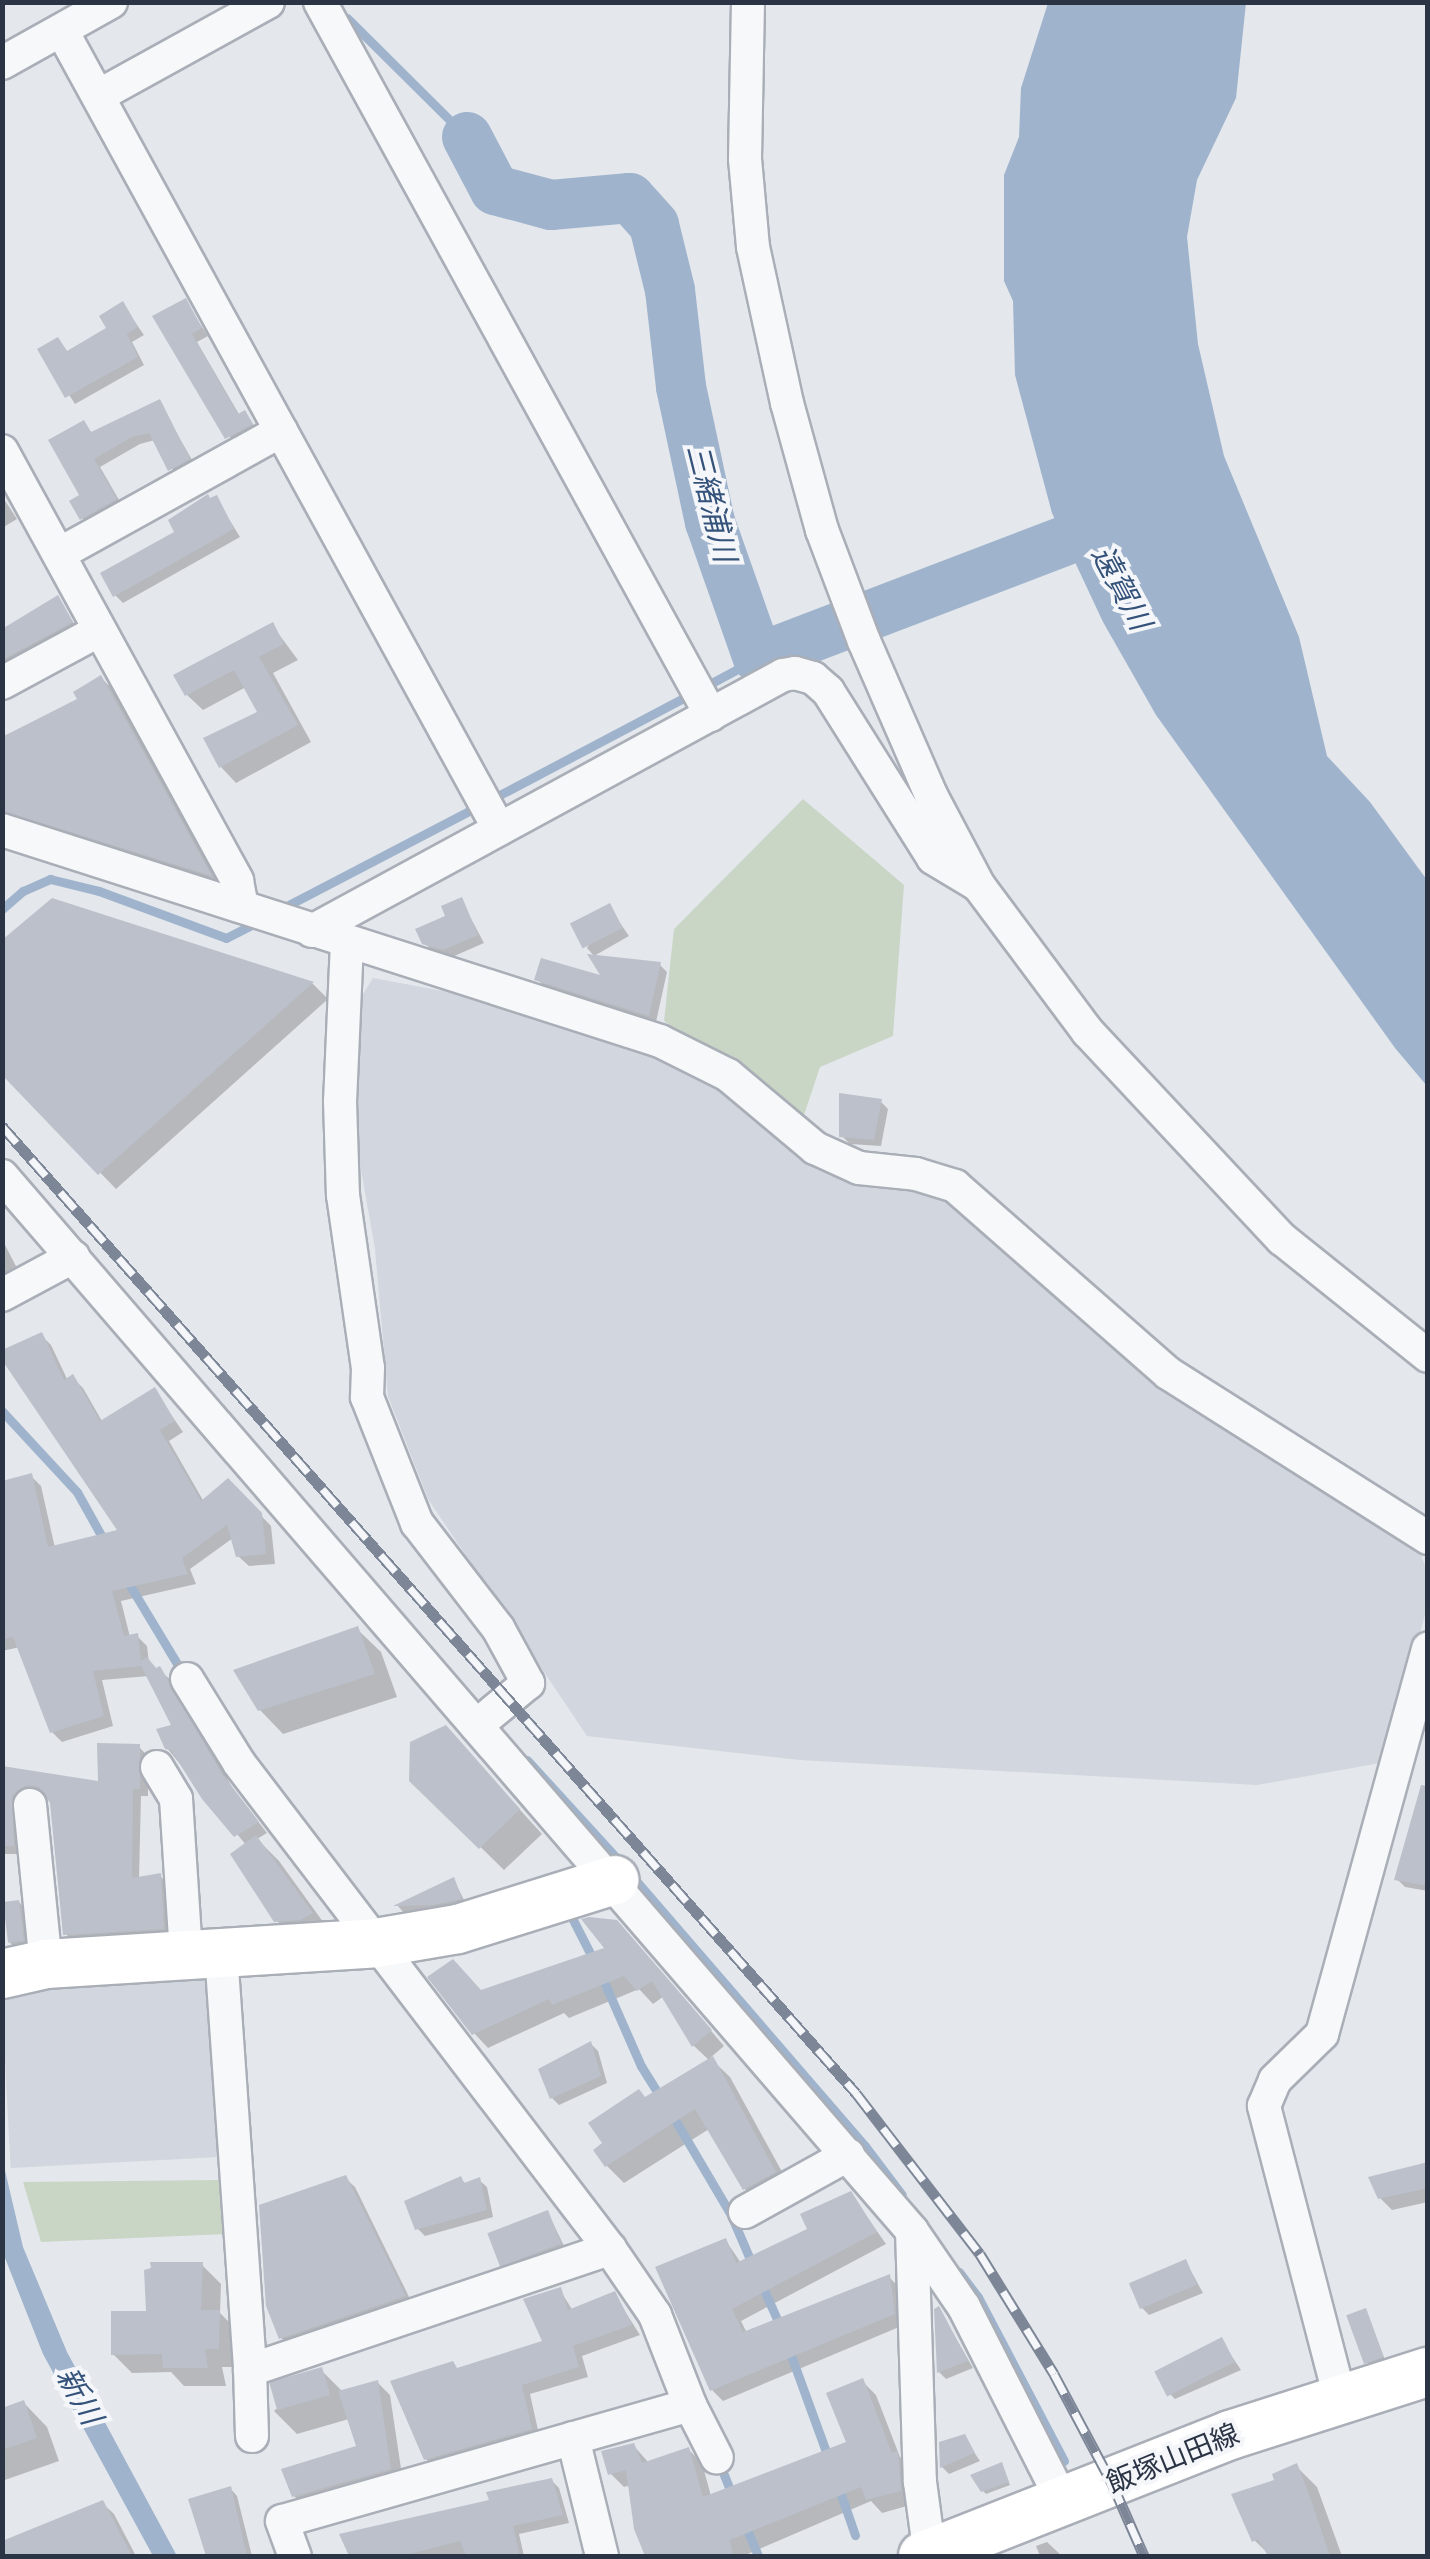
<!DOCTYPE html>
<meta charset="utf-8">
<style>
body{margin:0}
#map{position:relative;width:1430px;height:2559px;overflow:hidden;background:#e4e7ec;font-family:"Roboto Condensed","Noto Sans JP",sans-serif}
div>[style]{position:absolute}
.built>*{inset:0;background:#d2d6de;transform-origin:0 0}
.green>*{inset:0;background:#c9d6c5}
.water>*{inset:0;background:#9fb4cc}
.shadow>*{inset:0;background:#0003}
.stream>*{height:9px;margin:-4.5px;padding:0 4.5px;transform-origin:4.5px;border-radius:4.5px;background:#9fb4cc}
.river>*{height:50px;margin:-25px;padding:0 25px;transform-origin:25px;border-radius:25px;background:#9fb4cc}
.building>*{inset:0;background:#bbc0ca;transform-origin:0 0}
.roads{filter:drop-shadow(2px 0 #a9aeb7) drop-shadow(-2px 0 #a9aeb7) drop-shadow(0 2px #a9aeb7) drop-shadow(0 -2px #a9aeb7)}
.street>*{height:32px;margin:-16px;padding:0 16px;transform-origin:16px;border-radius:16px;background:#f7f8fa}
.secondary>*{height:48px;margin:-24px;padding:0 24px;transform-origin:24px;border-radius:24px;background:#fff}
.rail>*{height:11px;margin-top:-5.5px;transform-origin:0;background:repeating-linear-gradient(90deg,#f4f6f9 0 22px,#7d8696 0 44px);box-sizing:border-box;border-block:2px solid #7d8696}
span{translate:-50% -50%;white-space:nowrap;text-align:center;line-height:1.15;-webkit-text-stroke:8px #f4f6f9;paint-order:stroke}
.street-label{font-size:28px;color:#2b3445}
.water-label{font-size:30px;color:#34527a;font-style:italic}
.frame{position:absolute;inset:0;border:5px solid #2b3445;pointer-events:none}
</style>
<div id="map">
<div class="built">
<i style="clip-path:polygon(373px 978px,470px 996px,665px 1057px,723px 1083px,833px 1171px,955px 1202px,1095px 1322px,1167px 1393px,1420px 1552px,1427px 1572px,1427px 1607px,1386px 1762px,1257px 1785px,800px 1760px,587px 1736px,428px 1499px,388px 1396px,375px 1249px,356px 1141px,360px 999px)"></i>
<i style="left:214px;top:1979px;width:178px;height:213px;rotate:87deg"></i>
</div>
<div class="green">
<i style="clip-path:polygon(803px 799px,904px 885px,893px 1036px,820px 1067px,803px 1118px,664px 1021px,674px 929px)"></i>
<i style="clip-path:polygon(220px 2180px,227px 2234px,41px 2242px,23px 2182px)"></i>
</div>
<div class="water">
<i style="clip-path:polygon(1048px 3px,1246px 3px,1236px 98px,1197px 180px,1187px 237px,1198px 344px,1224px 456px,1299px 637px,1327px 756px,1370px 802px,1427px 880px,1427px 1086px,1395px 1048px,1156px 715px,1103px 622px,1052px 513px,1015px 375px,1013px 301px,1004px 281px,1004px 175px,1019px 137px,1021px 88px)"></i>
<i style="clip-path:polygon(3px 2162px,23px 2247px,67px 2352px,177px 2556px,153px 2556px,43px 2354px,3px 2253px)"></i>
</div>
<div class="shadow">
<i style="clip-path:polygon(185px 301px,208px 336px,197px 342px,240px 416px,244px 413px,259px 432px,235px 445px,155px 317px)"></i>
<i style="clip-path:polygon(123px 305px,144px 335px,132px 342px,144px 365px,75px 404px,40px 350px,58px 340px,68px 353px,110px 329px)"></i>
<i style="clip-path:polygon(159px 402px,196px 467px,177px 477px,155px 440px,140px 444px,100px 467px,123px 507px,89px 525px,82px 518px,83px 423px,93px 434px)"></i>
<i style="clip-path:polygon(2px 496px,17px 519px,2px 528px)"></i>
<i style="clip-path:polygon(216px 498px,240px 537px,123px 603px,115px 595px)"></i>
<i style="clip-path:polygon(58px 598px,78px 630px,2px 673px,2px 630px)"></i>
<i style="clip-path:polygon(272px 625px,298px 660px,273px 673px,311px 742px,236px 783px,221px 767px,260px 713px,246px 687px,203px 710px,187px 695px)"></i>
<i style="clip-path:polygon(101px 678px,122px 698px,229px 894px,2px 825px,2px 737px,81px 700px)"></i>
<i style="clip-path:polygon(461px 900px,484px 943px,452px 957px,432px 951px,424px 942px)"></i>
<i style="clip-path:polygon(53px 901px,313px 984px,328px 999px,116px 1189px,2px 1071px)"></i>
<i style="clip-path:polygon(609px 907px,629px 936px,594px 956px,587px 948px)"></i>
<i style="clip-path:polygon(660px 965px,667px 972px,656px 1022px,545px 987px,537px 979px,605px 979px)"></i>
<i style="clip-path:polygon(880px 1101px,888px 1109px,881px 1146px,850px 1144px,842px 1136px)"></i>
<i style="clip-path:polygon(2px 1239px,20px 1274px,2px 1283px)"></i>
<i style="clip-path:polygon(41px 1335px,51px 1345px,68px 1381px,73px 1378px,83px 1388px,103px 1423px,154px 1390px,183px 1432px,169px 1441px,204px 1502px,228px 1481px,271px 1526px,275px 1564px,249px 1566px,238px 1556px,233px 1538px,190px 1569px,196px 1584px,121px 1601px,130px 1637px,137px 1636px,147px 1646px,149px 1663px,170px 1679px,232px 1787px,267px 1833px,257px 1839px,279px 1861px,334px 1937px,300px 1944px,276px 1920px,246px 1845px,167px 1748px,175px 1726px,149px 1676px,102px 1680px,113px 1726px,62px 1742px,52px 1732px,20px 1647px,2px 1651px,2px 1484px,31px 1476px,41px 1486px,55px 1548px,121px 1532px)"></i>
<i style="clip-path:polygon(357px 1629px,381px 1652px,397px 1697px,283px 1734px,260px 1710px)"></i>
<i style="clip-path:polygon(446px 1728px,542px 1834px,504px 1870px,412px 1780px)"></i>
<i style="clip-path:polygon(139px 1747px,148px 1756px,148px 1796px,141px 1796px,139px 1879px,160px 1876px,169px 1884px,172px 1937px,74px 1943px,66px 1934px,50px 1798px,39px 1793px,22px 1854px,5px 1854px,2px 1768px,101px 1784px)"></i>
<i style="clip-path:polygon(1427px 1803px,1428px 1891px,1405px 1887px,1397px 1879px)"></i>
<i style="clip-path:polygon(454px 1880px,467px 1906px,403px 1912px,398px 1906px)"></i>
<i style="clip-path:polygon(19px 1902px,26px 1910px,30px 1948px,18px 1951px,10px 1943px)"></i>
<i style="clip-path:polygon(631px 1937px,724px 2046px,710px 2058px,730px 2077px,792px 2190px,762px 2207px,745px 2189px,709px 2129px,624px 2183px,606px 2165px,710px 2061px,694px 2046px,664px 1996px,653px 2004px,639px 1989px,569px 2018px,564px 2013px,488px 2048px,474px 2033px,481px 1993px,608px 1950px)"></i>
<i style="clip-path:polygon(591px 2044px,598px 2051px,607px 2083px,559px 2105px,552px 2098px)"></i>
<i style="clip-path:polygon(1428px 2165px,1428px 2202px,1392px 2210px,1380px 2198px)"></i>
<i style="clip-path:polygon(345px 2178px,355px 2187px,413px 2305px,291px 2347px,281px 2338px)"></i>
<i style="clip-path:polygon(461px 2179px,467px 2185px,479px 2180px,487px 2187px,493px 2217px,425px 2236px,417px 2228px)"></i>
<i style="clip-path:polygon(851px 2194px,886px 2244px,741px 2321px,747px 2333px,889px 2277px,900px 2288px,904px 2325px,723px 2401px,712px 2390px,726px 2241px,741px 2263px,810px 2230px)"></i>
<i style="clip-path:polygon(548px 2213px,567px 2252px,508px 2272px,500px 2264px)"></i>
<i style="clip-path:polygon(1186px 2262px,1203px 2293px,1149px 2315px,1141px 2307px)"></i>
<i style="clip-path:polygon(202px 2265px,221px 2284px,220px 2313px,238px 2331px,237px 2367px,222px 2367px,226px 2386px,184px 2386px,171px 2372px,132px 2373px,113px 2354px)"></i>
<i style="clip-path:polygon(560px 2290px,573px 2311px,614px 2294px,640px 2335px,582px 2356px,588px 2377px,530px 2394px,540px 2439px,436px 2468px,426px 2459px,459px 2370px,545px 2343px)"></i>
<i style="clip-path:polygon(939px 2309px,973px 2368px,946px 2379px,939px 2372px)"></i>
<i style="clip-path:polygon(1365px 2310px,1385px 2360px,1371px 2365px,1367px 2362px)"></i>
<i style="clip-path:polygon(1221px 2340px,1241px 2370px,1175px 2399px,1167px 2391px)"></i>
<i style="clip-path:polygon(321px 2370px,343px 2392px,377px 2382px,390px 2395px,403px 2482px,308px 2509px,294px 2496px,359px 2448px,349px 2419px,297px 2434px,274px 2411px)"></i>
<i style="clip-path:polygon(862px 2381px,876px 2395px,900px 2457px,911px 2467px,914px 2504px,882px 2513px,871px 2501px,743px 2556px,647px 2556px,637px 2529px,631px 2485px,624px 2487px,610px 2473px,633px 2445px,649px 2463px,688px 2449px,702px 2463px,711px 2496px,849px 2444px)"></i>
<i style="clip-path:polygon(24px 2403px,47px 2427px,59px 2461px,2px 2481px,2px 2411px)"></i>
<i style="clip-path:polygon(964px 2437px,980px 2461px,949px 2474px,942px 2467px)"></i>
<i style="clip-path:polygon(1001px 2464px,1010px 2485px,986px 2494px,983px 2491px)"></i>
<i style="clip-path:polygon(1296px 2466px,1317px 2487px,1342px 2556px,1271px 2556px,1254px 2540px,1278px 2481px)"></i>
<i style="clip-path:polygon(551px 2480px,559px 2488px,569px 2523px,519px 2534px,524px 2556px,351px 2556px,343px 2536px,493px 2502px)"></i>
<i style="clip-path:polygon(230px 2488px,237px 2496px,252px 2556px,210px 2556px,191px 2500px)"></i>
<i style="clip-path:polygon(102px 2503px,114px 2514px,136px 2556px,2px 2556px,2px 2544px)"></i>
<i style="clip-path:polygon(1047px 2542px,1062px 2556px,1040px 2556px,1036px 2546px)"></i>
</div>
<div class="stream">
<i style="left:347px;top:18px;width:169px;rotate:44.8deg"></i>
<i style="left:704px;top:687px;width:61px;rotate:-28.2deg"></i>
<i style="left:492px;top:799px;width:225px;rotate:-27.8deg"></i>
<i style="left:2px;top:909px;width:28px;rotate:-41deg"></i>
<i style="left:23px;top:891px;width:30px;rotate:-24deg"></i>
<i style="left:50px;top:879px;width:50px;rotate:13.8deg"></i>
<i style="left:99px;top:891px;width:135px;rotate:20.3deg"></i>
<i style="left:226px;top:938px;width:35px;rotate:-27deg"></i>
<i style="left:279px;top:910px;width:225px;rotate:-27.5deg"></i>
<i style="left:2px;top:1411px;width:110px;rotate:47.2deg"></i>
<i style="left:77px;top:1492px;width:60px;rotate:60.9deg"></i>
<i style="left:126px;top:1579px;width:109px;rotate:58.9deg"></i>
<i style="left:527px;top:1760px;width:139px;rotate:47.6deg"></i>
<i style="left:631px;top:1875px;width:358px;rotate:49.2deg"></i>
<i style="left:865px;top:2146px;width:61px;rotate:52.9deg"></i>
<i style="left:567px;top:1908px;width:59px;rotate:63deg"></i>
<i style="left:601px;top:1975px;width:99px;rotate:66.3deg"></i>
<i style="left:641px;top:2066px;width:40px;rotate:58deg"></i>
<i style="left:671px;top:2113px;width:118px;rotate:59.5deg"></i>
<i style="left:731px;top:2215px;width:56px;rotate:66.7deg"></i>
<i style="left:959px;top:2272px;width:31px;rotate:53deg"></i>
<i style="left:978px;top:2297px;width:185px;rotate:62.3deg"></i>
<i style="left:760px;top:2281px;width:49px;rotate:66deg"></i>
<i style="left:789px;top:2350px;width:114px;rotate:70deg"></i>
<i style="left:720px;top:2465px;width:35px;rotate:68deg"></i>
<i style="left:838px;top:2486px;width:52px;rotate:70.9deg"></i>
<i style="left:745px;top:2525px;width:34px;rotate:67deg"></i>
</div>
<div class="river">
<i style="left:467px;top:137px;width:60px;rotate:62.2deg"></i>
<i style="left:495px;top:190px;width:58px;rotate:15deg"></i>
<i style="left:551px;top:205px;width:79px;rotate:-5.1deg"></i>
<i style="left:630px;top:198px;width:36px;rotate:48deg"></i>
<i style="left:654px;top:225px;width:67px;rotate:76.2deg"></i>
<i style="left:670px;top:290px;width:98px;rotate:83.5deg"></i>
<i style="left:681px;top:387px;width:138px;rotate:77.9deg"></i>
<i style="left:710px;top:522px;width:144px;rotate:70.6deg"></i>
<i style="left:758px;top:658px;width:356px;rotate:-20.9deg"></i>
</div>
<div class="building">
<i style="clip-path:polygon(186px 298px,202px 328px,192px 334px,238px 414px,245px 410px,253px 424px,225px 439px,152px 316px)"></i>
<i style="clip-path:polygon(123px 301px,138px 327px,127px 334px,138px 357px,65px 398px,37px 349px,58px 337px,67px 351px,106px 328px,99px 316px)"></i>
<i style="clip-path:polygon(160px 399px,190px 459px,168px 471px,149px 433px,132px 437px,94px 459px,117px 499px,80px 520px,69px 501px,79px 495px,48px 440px,84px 420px,91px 432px)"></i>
<i style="clip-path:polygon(208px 494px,210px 498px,217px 495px,234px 529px,113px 597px,100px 573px,174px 532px,168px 520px)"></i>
<i style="clip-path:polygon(58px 595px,73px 622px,2px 660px,2px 629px)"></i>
<i style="clip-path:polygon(273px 622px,284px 644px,259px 657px,298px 725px,219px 768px,203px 738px,257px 712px,234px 670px,185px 696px,173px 675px)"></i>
<i style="clip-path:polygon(101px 675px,212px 876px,2px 811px,2px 737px,77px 699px,73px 692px)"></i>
<i style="clip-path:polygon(462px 897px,478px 935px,443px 950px,422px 944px,415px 929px,445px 916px,441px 906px)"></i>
<i style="clip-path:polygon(52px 898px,314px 982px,98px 1175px,2px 1075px,2px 940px)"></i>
<i style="left:610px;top:903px;width:28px;height:45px;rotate:63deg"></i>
<i style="clip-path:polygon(587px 954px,661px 962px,649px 1016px,534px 980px,541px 958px,600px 975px)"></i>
<i style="clip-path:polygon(839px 1093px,882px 1099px,874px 1140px,839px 1137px)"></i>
<i style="clip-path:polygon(42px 1332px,64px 1380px,73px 1374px,100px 1421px,155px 1387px,175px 1421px,160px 1430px,201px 1501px,228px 1478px,262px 1513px,266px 1554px,236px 1557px,227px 1525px,182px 1558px,188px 1574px,112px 1591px,124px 1636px,138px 1633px,141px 1661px,147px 1657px,156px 1668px,160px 1666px,222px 1774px,259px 1822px,234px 1837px,202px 1799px,171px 1750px,165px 1749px,156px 1729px,171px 1725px,141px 1666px,93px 1671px,104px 1716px,50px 1733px,13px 1637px,2px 1639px,2px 1481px,32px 1473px,48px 1547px,117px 1530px,2px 1360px,2px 1350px)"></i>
<i style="clip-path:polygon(358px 1626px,375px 1674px,258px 1711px,233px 1670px)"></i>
<i style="clip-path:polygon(446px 1725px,520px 1809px,479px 1849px,409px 1781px,410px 1742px)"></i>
<i style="clip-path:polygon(97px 1743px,140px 1744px,140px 1789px,133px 1789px,132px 1878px,161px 1873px,164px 1929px,63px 1935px,50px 1803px,39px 1787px,27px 1785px,12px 1796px,14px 1846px,2px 1846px,2px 1766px,98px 1781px)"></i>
<i style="clip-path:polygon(1421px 1785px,1428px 1786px,1428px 1886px,1394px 1880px)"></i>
<i style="clip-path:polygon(256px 1835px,313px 1913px,300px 1920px,274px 1922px,230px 1854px)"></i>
<i style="clip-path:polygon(454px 1877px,462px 1899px,433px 1905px,393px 1906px)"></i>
<i style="left:19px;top:1900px;width:41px;height:16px;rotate:83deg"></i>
<i style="clip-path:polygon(589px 1917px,617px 1920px,712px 2030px,692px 2047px,652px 1981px,637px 1991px,624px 1976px,552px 2005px,549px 1999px,472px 2035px,427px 1977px,453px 1959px,481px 1990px,604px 1948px,581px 1919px)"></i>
<i style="clip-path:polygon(591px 2041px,601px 2076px,550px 2099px,538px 2069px)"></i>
<i style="clip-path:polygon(713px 2056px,776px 2172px,743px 2190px,695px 2109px,605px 2167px,593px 2150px,602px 2143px,588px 2123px,639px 2089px,645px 2097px)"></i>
<i style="clip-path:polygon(1428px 2162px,1428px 2188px,1378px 2199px,1368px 2177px)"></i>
<i style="clip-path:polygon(346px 2175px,406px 2296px,279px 2339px,266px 2306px,259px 2205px)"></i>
<i style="clip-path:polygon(461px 2176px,464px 2183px,480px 2177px,487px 2210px,415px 2230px,404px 2201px)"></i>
<i style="clip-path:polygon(851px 2191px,877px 2232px,732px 2309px,743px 2332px,890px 2274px,895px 2314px,710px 2391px,655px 2267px,726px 2238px,736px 2263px,807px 2229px,800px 2214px)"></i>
<i style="left:548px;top:2210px;width:36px;height:65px;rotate:69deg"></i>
<i style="left:1186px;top:2259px;width:28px;height:62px;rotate:67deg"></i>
<i style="clip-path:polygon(150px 2262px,203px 2262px,201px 2310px,220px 2310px,219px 2349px,205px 2349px,208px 2368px,163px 2368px,162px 2354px,111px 2355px,111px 2311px,146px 2311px,144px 2270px,151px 2268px)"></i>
<i style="clip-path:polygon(561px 2287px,568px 2310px,615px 2291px,632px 2325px,573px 2346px,579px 2367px,522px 2385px,532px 2429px,424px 2460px,390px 2381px,453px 2361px,457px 2368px,542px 2341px,523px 2299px)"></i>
<i style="clip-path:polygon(939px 2306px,968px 2361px,937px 2373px,934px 2309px)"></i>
<i style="left:1366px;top:2308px;width:52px;height:21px;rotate:70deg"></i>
<i style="left:1222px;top:2337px;width:28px;height:76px;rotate:63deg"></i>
<i style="left:322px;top:2367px;width:29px;height:55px;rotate:74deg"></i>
<i style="clip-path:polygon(863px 2378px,892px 2453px,898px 2451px,901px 2491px,866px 2500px,861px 2487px,730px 2540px,733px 2556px,645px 2556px,634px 2529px,626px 2470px,608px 2475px,601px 2451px,634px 2443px,642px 2463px,689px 2447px,703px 2497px,846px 2442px,826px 2393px)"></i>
<i style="clip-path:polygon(378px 2380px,391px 2469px,292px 2497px,281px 2469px,356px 2446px,338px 2391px)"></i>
<i style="clip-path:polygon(24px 2400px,37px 2438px,2px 2450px,2px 2408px)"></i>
<i style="clip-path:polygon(965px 2434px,975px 2453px,940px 2468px,939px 2442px)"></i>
<i style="clip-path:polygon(1002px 2462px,1009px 2482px,981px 2492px,970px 2475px)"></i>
<i style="clip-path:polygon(1297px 2463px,1310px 2497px,1330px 2556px,1268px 2556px,1258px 2539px,1252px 2542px,1231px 2494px,1274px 2480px,1272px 2474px)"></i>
<i style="clip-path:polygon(552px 2478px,563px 2515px,513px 2526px,520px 2556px,466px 2556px,460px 2541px,402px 2556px,349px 2556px,339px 2534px,489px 2500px,486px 2492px)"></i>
<i style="clip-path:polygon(231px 2486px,247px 2556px,206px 2556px,188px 2499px)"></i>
<i style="clip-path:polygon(103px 2500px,132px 2556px,2px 2556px,2px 2541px)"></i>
</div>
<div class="roads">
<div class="street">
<i style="left:320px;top:2px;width:813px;rotate:61.26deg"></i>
<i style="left:748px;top:2px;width:157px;rotate:91.1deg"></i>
<i style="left:745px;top:159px;width:88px;rotate:84.8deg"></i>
<i style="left:753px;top:247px;width:160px;rotate:77.7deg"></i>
<i style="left:787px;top:403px;width:132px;rotate:74.6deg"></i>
<i style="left:822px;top:530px;width:119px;rotate:69.3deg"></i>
<i style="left:864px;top:641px;width:168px;rotate:66.5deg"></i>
<i style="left:931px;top:795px;width:103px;rotate:62.2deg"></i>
<i style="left:979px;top:886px;width:182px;rotate:53.3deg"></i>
<i style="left:1088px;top:1032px;width:284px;rotate:46.9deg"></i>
<i style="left:1282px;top:1239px;width:187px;rotate:38.7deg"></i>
<i style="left:62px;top:31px;width:910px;rotate:61.29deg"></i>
<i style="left:2px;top:63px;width:125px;rotate:-29.2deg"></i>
<i style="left:98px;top:96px;width:194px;rotate:-28.9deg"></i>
<i style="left:2px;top:451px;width:490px;rotate:61.3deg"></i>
<i style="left:237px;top:881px;width:26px;rotate:79deg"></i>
<i style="left:59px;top:554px;width:254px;rotate:-29deg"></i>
<i style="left:2px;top:683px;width:111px;rotate:-28.4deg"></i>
<i style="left:2px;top:830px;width:691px;rotate:17.78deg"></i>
<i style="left:660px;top:1041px;width:76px;rotate:26.6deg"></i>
<i style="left:728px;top:1075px;width:114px;rotate:40deg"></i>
<i style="left:815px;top:1148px;width:48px;rotate:24.4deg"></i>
<i style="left:859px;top:1168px;width:57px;rotate:6deg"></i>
<i style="left:916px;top:1174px;width:41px;rotate:17.1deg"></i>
<i style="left:955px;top:1186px;width:283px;rotate:41.3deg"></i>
<i style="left:1168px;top:1373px;width:308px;rotate:32.4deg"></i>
<i style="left:312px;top:931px;width:536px;rotate:-28.53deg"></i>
<i style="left:783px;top:675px;width:12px;rotate:-9deg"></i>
<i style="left:795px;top:673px;width:19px;rotate:16deg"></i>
<i style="left:813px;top:678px;width:20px;rotate:41deg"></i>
<i style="left:828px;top:691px;width:197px;rotate:57.8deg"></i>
<i style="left:933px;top:858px;width:52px;rotate:31deg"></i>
<i style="left:347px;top:942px;width:159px;rotate:92.5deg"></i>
<i style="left:340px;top:1101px;width:94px;rotate:88.2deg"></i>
<i style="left:343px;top:1195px;width:175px;rotate:81.8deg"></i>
<i style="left:368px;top:1368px;width:29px;rotate:92deg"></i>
<i style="left:367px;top:1397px;width:136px;rotate:68.4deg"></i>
<i style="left:417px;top:1523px;width:133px;rotate:52.4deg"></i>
<i style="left:498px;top:1628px;width:63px;rotate:61.4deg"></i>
<i style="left:528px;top:1683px;width:67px;rotate:140.4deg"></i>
<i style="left:2px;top:1176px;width:1393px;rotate:49.22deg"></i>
<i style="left:912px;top:2231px;width:92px;rotate:55.6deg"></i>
<i style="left:964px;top:2307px;width:219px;rotate:63.1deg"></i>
<i style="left:2px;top:1295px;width:81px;rotate:-28.2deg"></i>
<i style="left:187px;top:1679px;width:99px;rotate:58.2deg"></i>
<i style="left:239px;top:1763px;width:611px;rotate:52.64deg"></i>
<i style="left:610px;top:2249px;width:80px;rotate:55.7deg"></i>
<i style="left:655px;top:2315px;width:97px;rotate:68.7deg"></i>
<i style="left:690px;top:2405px;width:424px;rotate:164.1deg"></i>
<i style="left:282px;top:2521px;width:37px;rotate:70deg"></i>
<i style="left:157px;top:1767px;width:37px;rotate:59deg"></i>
<i style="left:176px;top:1799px;width:156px;rotate:86.3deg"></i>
<i style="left:30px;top:1805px;width:160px;rotate:84.3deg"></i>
<i style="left:221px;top:1953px;width:418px;rotate:86deg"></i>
<i style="left:745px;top:2212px;width:118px;rotate:-29deg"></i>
<i style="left:912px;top:2231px;width:251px;rotate:88.2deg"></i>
<i style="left:920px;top:2482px;width:75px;rotate:82.3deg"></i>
<i style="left:1340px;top:2398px;width:302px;rotate:-104.6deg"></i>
<i style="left:1264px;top:2106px;width:28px;rotate:-67deg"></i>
<i style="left:1275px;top:2080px;width:66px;rotate:-44.4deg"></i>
<i style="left:1322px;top:2034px;width:400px;rotate:-74.6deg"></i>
<i style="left:690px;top:2405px;width:59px;rotate:63deg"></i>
<i style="left:252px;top:2436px;width:66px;rotate:-91.7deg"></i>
<i style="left:250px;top:2370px;width:380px;rotate:-18.6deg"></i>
<i style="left:573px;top:2438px;width:122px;rotate:76.2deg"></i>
</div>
<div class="secondary">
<i style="left:2px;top:1974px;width:45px;rotate:-12.8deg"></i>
<i style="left:46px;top:1964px;width:331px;rotate:-3.6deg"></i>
<i style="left:376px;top:1943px;width:83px;rotate:-9.7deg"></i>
<i style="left:458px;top:1929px;width:164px;rotate:-17.4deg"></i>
<i style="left:923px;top:2556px;width:330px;rotate:-21.5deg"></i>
<i style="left:1230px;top:2435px;width:208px;rotate:-17.7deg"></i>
</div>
</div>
<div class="rail">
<i style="left:2px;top:1126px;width:1290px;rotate:48.55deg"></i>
<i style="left:856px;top:2093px;width:203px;rotate:52.4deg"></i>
<i style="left:980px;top:2254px;width:141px;rotate:58.3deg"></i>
<i style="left:1054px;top:2374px;width:123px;rotate:62deg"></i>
<i style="left:1112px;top:2483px;width:80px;rotate:66.3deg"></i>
</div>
<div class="street-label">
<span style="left:1173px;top:2459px;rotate:-22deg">飯塚山田線</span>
</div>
<div class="water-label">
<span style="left:711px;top:503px;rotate:76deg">三緒浦川</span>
<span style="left:1121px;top:588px;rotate:62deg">遠賀川</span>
<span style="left:79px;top:2396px;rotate:61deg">新川</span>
</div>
<div class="frame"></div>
</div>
